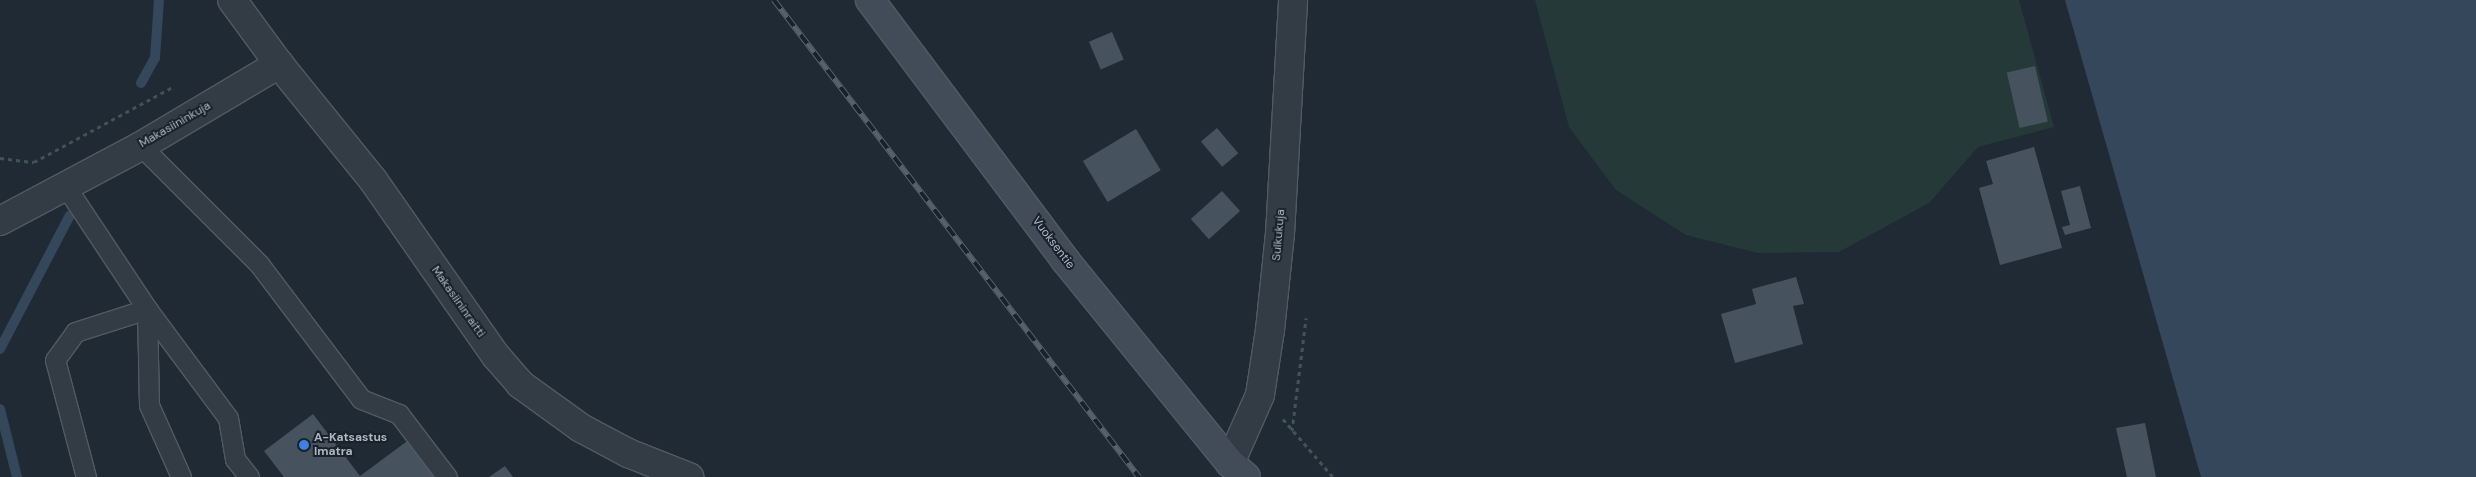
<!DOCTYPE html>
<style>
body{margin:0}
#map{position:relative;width:2476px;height:477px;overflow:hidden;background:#202a34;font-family:"DM Sans",sans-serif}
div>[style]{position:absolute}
.green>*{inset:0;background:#253938}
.water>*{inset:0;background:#34475b}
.stream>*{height:10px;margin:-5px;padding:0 5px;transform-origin:5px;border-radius:5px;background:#34475b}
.building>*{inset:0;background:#46525e;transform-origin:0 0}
.path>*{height:3px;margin-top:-1.5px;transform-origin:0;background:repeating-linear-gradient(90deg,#415455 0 4px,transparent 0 8px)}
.roads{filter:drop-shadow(1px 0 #515a63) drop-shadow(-1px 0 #515a63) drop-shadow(0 1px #515a63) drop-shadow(0 -1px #515a63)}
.lane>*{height:19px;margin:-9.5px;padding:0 9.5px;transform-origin:9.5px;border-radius:9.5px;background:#333c45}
.street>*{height:28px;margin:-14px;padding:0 14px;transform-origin:14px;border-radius:14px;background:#333c45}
.secondary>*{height:28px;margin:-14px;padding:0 14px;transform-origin:14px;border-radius:14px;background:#424c58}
.rail>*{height:5.5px;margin-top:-2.75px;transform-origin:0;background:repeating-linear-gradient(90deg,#19212a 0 11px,#55616c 0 22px);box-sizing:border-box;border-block:1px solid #55616c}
.dots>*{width:14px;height:14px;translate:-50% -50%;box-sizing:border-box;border:2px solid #19212a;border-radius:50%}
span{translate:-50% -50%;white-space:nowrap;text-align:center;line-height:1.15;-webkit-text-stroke:4px #19212a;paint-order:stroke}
.street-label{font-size:12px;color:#adb7c2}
.poi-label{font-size:12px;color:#adb7c2;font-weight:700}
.left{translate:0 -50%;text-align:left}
</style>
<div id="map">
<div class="green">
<i style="clip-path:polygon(1535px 0,2019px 0,2054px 127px,1978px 147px,1929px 203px,1839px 252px,1758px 253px,1686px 235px,1616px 190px,1569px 127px)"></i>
</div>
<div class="water">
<i style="clip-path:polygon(2065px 0,2476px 0,2476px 477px,2201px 477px)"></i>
</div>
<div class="stream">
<i style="left:141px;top:83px;width:29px;rotate:-61deg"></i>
<i style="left:155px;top:58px;width:58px;rotate:-86.1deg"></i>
<i style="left:0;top:349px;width:151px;rotate:-62.4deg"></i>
<i style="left:0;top:409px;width:70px;rotate:76deg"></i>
</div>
<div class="building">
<i style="left:1112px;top:32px;width:30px;height:25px;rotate:67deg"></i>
<i style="left:2035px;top:66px;width:57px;height:29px;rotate:77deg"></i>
<i style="left:1217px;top:128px;width:33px;height:21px;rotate:50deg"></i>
<i style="left:1136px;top:129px;width:48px;height:62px;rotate:59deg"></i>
<i style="clip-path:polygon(2034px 147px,2062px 248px,2000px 265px,1979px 188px,1993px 184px,1986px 161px)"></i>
<i style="clip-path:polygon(2080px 186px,2091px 228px,2065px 235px,2062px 227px,2070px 225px,2061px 191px)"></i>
<i style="left:1222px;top:191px;width:27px;height:42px;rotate:48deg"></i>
<i style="clip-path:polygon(1796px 277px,1804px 304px,1793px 306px,1803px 344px,1735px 363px,1721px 314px,1756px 304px,1752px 289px)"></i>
<i style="clip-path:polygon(313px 414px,360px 476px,410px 439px,438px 477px,284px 477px,264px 451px)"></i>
<i style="clip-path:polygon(2145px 423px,2156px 477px,2127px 477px,2116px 428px)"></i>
<i style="clip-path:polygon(505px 466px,513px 477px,489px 477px)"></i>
</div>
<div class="path">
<i style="left:0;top:158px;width:34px;rotate:7deg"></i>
<i style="left:34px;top:162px;width:156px;rotate:-28.4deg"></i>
<i style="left:1283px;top:419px;width:77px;rotate:49.2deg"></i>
<i style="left:1292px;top:431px;width:114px;rotate:-82.9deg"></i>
</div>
<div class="roads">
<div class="lane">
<i style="left:141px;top:146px;width:167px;rotate:45deg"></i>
<i style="left:259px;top:264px;width:169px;rotate:52.9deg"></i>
<i style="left:361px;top:399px;width:41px;rotate:21.5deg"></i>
<i style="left:399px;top:414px;width:79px;rotate:52.7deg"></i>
<i style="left:66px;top:187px;width:146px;rotate:56.4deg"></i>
<i style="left:147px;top:309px;width:136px;rotate:53.4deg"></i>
<i style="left:228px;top:418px;width:42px;rotate:80.3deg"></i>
<i style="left:235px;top:459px;width:23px;rotate:52deg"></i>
<i style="left:86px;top:477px;width:121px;rotate:-104.8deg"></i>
<i style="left:55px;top:360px;width:34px;rotate:-54deg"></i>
<i style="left:75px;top:332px;width:76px;rotate:-17.7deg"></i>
<i style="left:147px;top:309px;width:96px;rotate:88.8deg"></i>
<i style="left:149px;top:405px;width:79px;rotate:66deg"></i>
</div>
<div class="street">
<i style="left:279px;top:64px;width:149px;rotate:51deg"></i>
<i style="left:373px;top:180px;width:215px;rotate:55.1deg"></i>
<i style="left:496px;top:356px;width:37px;rotate:49deg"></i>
<i style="left:520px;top:384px;width:75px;rotate:35.8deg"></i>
<i style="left:581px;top:428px;width:53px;rotate:28deg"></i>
<i style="left:628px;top:453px;width:66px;rotate:21.5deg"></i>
<i style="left:0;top:221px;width:160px;rotate:-28deg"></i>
<i style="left:141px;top:146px;width:161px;rotate:-30.7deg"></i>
<i style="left:279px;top:64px;width:79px;rotate:-126.3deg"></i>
<i style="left:1230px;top:463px;width:74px;rotate:-66.2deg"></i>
<i style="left:1260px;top:395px;width:66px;rotate:-81.3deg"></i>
<i style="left:1270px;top:330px;width:97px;rotate:-84.1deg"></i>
<i style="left:1280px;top:234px;width:234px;rotate:-86.8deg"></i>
</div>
<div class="secondary">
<i style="left:870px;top:0;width:325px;rotate:53.1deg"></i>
<i style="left:1065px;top:260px;width:262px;rotate:50.9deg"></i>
<i style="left:1230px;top:463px;width:21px;rotate:41deg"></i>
</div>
</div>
<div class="rail">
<i style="left:774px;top:0;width:601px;rotate:52.58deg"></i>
</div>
<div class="dots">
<i style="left:304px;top:445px;background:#3f7fe0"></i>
</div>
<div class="street-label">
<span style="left:175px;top:125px;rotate:-30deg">Makasiininkuja</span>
<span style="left:1279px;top:235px;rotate:-85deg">Sulkukuja</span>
<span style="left:1053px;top:243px;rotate:53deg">Vuoksentie</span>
<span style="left:458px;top:302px;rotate:55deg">Makasiininraitti</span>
</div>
<div class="poi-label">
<span class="left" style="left:314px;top:445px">A-Katsastus<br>Imatra</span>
</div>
</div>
